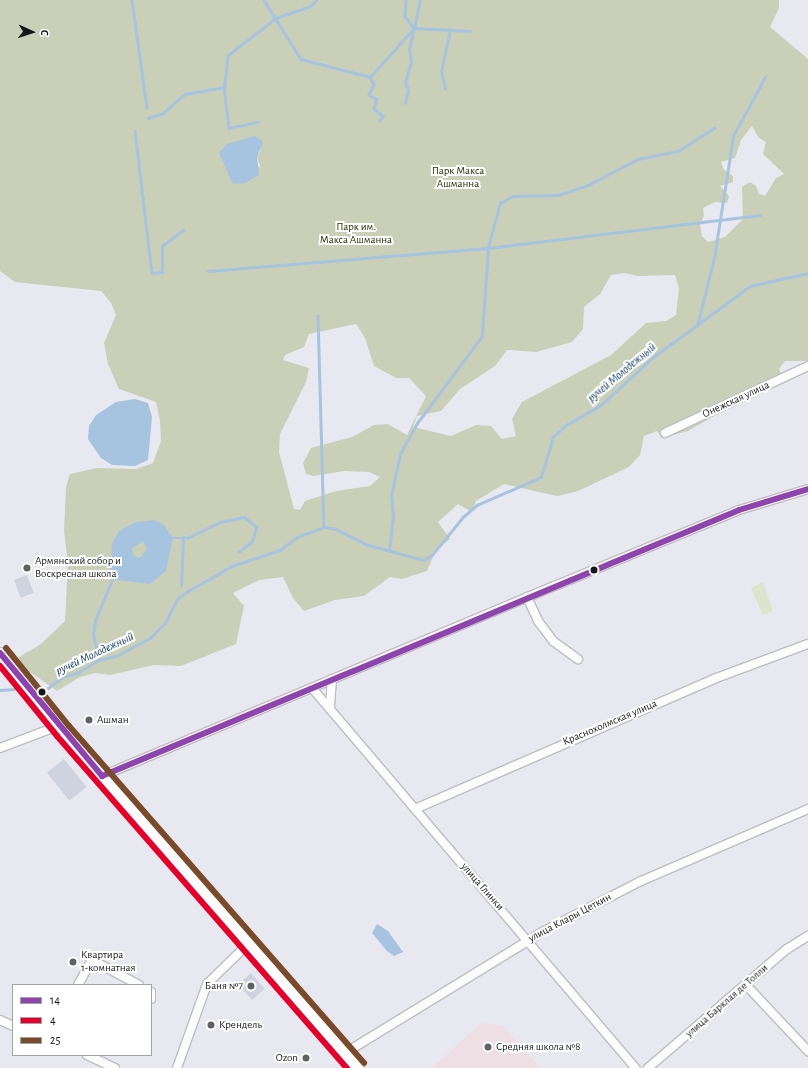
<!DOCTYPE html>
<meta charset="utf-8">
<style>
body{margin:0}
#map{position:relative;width:808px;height:1068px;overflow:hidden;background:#e8e9f0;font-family:"Alegreya Sans",sans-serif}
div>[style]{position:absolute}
.education>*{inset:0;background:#eddfe4}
.green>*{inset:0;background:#dde4cb}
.forest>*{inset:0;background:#cad0b7}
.water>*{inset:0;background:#a6c3e0}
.stream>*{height:2.5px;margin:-1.25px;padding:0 1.25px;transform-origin:1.25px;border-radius:1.25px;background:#a6c3e0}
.building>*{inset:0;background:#cfd3df;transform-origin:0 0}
.roads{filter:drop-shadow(1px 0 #bdbec3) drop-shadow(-1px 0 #bdbec3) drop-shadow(0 1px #bdbec3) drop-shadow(0 -1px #bdbec3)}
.minor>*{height:8px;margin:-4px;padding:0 4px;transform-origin:4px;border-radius:4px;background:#fcfcfd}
.major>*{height:11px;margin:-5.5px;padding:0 5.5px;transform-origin:5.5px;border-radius:5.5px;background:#fcfcfd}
.bus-1>*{height:6px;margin:-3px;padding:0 3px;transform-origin:3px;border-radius:3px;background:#8e44ad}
.bus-2>*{height:6px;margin:-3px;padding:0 3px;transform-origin:3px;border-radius:3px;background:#e4002b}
.bus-3>*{height:6px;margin:-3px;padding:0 3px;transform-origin:3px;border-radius:3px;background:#7a4b2a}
.dots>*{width:11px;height:11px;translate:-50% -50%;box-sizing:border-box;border:2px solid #fff;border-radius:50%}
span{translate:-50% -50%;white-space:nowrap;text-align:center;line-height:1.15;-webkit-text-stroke:4px #fff;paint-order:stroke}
.park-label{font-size:11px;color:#282e05}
.street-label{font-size:11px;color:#16171b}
.poi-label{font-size:11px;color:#16171b}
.left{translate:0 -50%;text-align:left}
.right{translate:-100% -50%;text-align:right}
.water-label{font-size:12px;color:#0b3b5f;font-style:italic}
.legend{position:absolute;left:12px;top:984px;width:140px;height:72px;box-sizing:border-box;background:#fff;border:1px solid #a2a2a4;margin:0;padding:5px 7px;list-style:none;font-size:12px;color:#16171b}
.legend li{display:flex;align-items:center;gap:8px;height:20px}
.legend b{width:20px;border:1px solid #a2a2a4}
.north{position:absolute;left:12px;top:12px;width:40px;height:40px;-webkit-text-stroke:3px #fff;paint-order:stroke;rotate:93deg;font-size:11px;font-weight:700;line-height:16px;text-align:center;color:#16171b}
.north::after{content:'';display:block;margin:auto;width:14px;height:18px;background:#16171b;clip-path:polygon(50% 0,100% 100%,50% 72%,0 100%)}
</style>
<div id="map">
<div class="education">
<i style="clip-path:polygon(481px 1023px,503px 1026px,540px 1068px,432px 1068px)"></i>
</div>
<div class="green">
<i style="clip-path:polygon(763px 582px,773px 611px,763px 615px,751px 588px)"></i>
</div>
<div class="forest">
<i style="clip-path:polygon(evenodd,0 0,779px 0,779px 8px,770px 27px,808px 59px,808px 361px,785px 361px,779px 369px,784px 381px,738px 402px,688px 431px,662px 438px,657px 431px,644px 436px,640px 455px,629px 467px,578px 491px,557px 496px,504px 484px,476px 501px,472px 512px,458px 504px,438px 522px,450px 539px,436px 550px,427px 571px,402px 579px,390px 577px,364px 596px,335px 600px,304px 611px,293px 598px,283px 577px,259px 580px,233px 593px,244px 606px,236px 644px,181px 666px,154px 665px,110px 675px,95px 673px,80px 677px,57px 691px,20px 665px,19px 657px,41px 644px,65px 621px,68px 563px,64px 531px,66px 487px,70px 474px,97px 468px,136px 469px,153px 463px,161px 441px,160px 421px,156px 402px,119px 389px,108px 364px,104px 343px,116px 315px,111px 303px,101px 291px,15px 282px,0 271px,0 0,752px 126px,759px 138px,766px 142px,763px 154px,784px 174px,776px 178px,765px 196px,759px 194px,756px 186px,750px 182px,742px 187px,743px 219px,725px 237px,708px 242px,702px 236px,700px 225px,704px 216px,703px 208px,715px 202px,727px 203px,729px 196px,720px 186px,733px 182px,733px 176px,724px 170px,721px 162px,735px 158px,741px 140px,752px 126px,0 0,227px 144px,261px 149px,257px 157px,261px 168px,227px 144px,0 0,624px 273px,638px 276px,675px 275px,679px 288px,676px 315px,666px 321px,646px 323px,611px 355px,522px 402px,512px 419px,516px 436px,502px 439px,491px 426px,476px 425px,451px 436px,413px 427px,417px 416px,441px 411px,460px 389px,495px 366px,507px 350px,536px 352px,572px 342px,583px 329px,584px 307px,600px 294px,611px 275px,624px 273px,0 0,356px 324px,365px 338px,374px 366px,396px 378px,409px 378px,426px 396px,407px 435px,388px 424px,374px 425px,352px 437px,311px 448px,303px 463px,306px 474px,313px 476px,344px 471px,369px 472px,380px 477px,370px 486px,336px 491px,305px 501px,300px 510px,294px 509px,279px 452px,280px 434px,306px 382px,309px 368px,283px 360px,285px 355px,304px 347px,309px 334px,356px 324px)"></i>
</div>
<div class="water">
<i style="clip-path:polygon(255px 136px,263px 142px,257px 157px,259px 175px,245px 183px,233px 184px,219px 153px,227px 144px)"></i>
<i style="clip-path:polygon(135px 399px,148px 403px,152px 417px,148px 460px,135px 466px,112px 465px,101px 458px,92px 445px,88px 439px,89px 426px,96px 415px,116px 402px)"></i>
<i style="clip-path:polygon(evenodd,155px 520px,164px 525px,173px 538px,166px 571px,150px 584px,110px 579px,112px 543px,119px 531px,136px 522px,155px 520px,143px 541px,147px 550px,139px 558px,133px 555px,132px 548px,143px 541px)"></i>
<i style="clip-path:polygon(377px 924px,388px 931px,403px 952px,394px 956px,387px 951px,372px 933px)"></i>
</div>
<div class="stream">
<i style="left:132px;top:0;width:109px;rotate:82.1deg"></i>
<i style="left:264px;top:0;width:70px;rotate:57.9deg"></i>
<i style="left:301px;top:59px;width:71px;rotate:14.6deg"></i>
<i style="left:370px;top:77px;width:66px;rotate:-48.1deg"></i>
<i style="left:414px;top:28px;width:29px;rotate:-78deg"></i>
<i style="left:406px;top:1px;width:15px;rotate:94deg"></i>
<i style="left:405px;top:16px;width:15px;rotate:53deg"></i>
<i style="left:414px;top:28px;width:56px;rotate:3.1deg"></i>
<i style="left:370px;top:77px;width:8px;rotate:60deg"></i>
<i style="left:374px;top:84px;width:12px;rotate:114deg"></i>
<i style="left:369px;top:95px;width:9px;rotate:27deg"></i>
<i style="left:377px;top:99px;width:10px;rotate:107deg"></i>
<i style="left:374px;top:109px;width:11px;rotate:38deg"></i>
<i style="left:383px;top:116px;width:6px;rotate:121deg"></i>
<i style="left:224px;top:87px;width:41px;rotate:83deg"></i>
<i style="left:229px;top:128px;width:29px;rotate:-12deg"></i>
<i style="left:445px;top:89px;width:17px;rotate:-103deg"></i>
<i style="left:441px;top:72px;width:43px;rotate:-77.9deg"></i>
<i style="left:405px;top:103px;width:13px;rotate:-77deg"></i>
<i style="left:408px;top:90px;width:9px;rotate:-111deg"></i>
<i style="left:405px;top:82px;width:21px;rotate:-73deg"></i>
<i style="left:411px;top:62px;width:13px;rotate:-99deg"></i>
<i style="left:409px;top:49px;width:22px;rotate:-77deg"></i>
<i style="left:148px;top:118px;width:16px;rotate:-18deg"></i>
<i style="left:163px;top:113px;width:29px;rotate:-41deg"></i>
<i style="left:185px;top:94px;width:40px;rotate:-10deg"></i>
<i style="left:224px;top:87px;width:32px;rotate:-83deg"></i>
<i style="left:228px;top:55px;width:61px;rotate:-37.6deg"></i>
<i style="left:276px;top:18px;width:37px;rotate:-19deg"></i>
<i style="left:311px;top:6px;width:8px;rotate:-50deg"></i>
<i style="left:135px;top:131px;width:143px;rotate:83.2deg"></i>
<i style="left:152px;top:273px;width:10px;rotate:-6deg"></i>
<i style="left:162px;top:272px;width:26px;rotate:-90deg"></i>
<i style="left:162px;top:246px;width:26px;rotate:-37deg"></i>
<i style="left:208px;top:271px;width:281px;rotate:-4.7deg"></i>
<i style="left:488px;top:248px;width:274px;rotate:-6.9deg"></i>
<i style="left:318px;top:316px;width:211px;rotate:88.4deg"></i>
<i style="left:697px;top:326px;width:70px;rotate:-76deg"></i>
<i style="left:714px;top:258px;width:123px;rotate:-81.1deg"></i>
<i style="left:733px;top:136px;width:67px;rotate:-61.5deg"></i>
<i style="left:173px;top:538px;width:14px"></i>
<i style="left:187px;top:538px;width:37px;rotate:-26deg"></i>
<i style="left:220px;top:522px;width:25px;rotate:-12deg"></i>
<i style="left:244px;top:517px;width:16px;rotate:38deg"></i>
<i style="left:257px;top:527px;width:16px;rotate:108deg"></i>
<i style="left:252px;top:542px;width:16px;rotate:142deg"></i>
<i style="left:389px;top:550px;width:33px;rotate:-83deg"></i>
<i style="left:393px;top:517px;width:21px;rotate:-95deg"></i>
<i style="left:391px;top:496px;width:43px;rotate:-77.9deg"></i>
<i style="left:400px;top:454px;width:37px;rotate:-61deg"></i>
<i style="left:418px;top:422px;width:107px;rotate:-53.3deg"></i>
<i style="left:482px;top:336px;width:89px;rotate:-86.1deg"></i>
<i style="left:488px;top:247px;width:46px;rotate:-74.7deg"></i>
<i style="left:500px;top:203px;width:15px;rotate:-28deg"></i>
<i style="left:513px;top:196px;width:45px;rotate:-1.3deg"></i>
<i style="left:558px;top:195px;width:32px;rotate:-18deg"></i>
<i style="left:588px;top:185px;width:56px;rotate:-27.5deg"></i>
<i style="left:638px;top:159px;width:41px;rotate:-11.3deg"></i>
<i style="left:678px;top:151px;width:43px;rotate:-32.6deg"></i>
<i style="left:181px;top:586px;width:48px;rotate:-87.6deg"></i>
<i style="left:99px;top:660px;width:27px;rotate:-103deg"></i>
<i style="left:93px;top:634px;width:13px;rotate:-81deg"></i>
<i style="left:95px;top:621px;width:44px;rotate:-67.5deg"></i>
<i style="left:48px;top:688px;width:18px;rotate:-38deg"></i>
<i style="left:62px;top:677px;width:16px;rotate:-15deg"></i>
<i style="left:77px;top:673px;width:26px;rotate:-31deg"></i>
<i style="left:99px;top:660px;width:17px;rotate:-13deg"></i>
<i style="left:116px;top:656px;width:40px;rotate:-28deg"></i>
<i style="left:151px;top:637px;width:20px;rotate:-45deg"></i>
<i style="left:165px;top:623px;width:28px;rotate:-63deg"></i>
<i style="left:178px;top:598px;width:12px;rotate:-35deg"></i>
<i style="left:188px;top:591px;width:51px;rotate:-29.6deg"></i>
<i style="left:232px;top:566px;width:51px;rotate:-18.4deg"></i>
<i style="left:280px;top:550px;width:21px;rotate:-37deg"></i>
<i style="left:297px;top:537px;width:29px;rotate:-20deg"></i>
<i style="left:324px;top:527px;width:12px;rotate:9deg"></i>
<i style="left:336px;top:529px;width:33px;rotate:27deg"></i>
<i style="left:365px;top:544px;width:61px;rotate:15.2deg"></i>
<i style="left:424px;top:560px;width:9px;rotate:-32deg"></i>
<i style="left:432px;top:555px;width:49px;rotate:-50.8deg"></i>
<i style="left:463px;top:517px;width:18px;rotate:-41deg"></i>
<i style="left:477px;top:505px;width:70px;rotate:-23.6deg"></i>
<i style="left:541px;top:477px;width:42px;rotate:-73.3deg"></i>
<i style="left:553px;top:437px;width:18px;rotate:-43deg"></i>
<i style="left:566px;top:425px;width:40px;rotate:-29.7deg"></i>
<i style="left:601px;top:405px;width:69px;rotate:-42.7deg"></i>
<i style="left:652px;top:358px;width:122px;rotate:-36.3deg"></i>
<i style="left:750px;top:286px;width:59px;rotate:-12.6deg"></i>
<i style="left:0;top:690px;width:14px;rotate:-4deg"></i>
</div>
<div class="building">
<i style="left:27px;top:575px;width:19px;height:14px;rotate:69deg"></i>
<i style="left:64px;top:759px;width:36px;height:22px;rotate:51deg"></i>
<i style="left:251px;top:973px;width:21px;height:17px;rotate:49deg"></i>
</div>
<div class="roads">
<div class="minor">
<i style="left:665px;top:433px;width:158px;rotate:-25.1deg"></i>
<i style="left:527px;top:597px;width:26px;rotate:65deg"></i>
<i style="left:538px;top:621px;width:25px;rotate:53deg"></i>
<i style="left:553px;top:641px;width:31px;rotate:36deg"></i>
<i style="left:312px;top:688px;width:499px;rotate:49.6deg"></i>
<i style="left:330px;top:707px;width:28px;rotate:-86deg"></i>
<i style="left:0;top:748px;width:62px;rotate:-20.8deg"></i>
<i style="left:102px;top:776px;width:493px;rotate:-22.8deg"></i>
<i style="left:557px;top:585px;width:197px;rotate:-22.4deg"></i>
<i style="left:739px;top:510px;width:72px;rotate:-16.9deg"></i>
<i style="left:415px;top:809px;width:328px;rotate:-23.5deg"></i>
<i style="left:716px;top:678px;width:98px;rotate:-20.3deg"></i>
<i style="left:78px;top:985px;width:29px;rotate:-61deg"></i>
<i style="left:92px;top:960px;width:53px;rotate:28deg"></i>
<i style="left:746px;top:985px;width:91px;rotate:46.8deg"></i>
<i style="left:151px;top:992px;width:7px;rotate:90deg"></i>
<i style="left:0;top:1020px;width:14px;rotate:25deg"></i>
<i style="left:345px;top:1053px;width:233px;rotate:-31.5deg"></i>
<i style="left:544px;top:931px;width:109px;rotate:-27.3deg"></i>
<i style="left:641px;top:881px;width:182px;rotate:-23.3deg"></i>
<i style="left:87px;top:1055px;width:31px;rotate:25deg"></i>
<i style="left:177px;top:1068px;width:89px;rotate:-70.3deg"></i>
<i style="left:207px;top:984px;width:59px;rotate:-44.3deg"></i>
<i style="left:648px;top:1068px;width:183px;rotate:-40.6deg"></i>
<i style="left:787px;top:949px;width:25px;rotate:-32deg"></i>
</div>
<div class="major">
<i style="left:0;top:653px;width:100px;rotate:51.1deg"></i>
<i style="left:63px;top:731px;width:448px;rotate:48.8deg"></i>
</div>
</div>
<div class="bus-1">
<i style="left:0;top:653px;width:160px;rotate:50.3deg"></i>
<i style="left:102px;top:776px;width:690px;rotate:-22.66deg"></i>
<i style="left:739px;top:510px;width:72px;rotate:-16.9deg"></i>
</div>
<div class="bus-2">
<i style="left:0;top:666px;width:90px;rotate:50.8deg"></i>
<i style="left:57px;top:736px;width:441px;rotate:48.9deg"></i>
</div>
<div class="bus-3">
<i style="left:6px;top:648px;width:100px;rotate:51.1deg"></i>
<i style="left:69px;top:726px;width:448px;rotate:48.8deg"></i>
</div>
<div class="dots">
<i style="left:27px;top:568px;background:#606066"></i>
<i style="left:594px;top:570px;background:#16171b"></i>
<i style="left:42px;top:692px;background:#16171b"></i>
<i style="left:89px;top:720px;background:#606066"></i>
<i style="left:73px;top:962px;background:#606066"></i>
<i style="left:251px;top:986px;background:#606066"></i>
<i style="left:211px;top:1025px;background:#606066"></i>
<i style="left:488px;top:1047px;background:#606066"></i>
<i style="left:306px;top:1058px;background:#606066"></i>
</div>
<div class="park-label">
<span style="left:458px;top:178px">Парк Макса<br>Ашманна</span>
<span style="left:356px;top:234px">Парк им.<br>Макса Ашманна</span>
</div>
<div class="street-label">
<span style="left:736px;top:400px;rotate:-25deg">Онежская улица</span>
<span style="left:610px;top:723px;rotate:-23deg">Краснохолмская улица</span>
<span style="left:482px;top:887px;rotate:49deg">улица Глинки</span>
<span style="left:570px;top:918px;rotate:-28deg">улица Клары Цеткин</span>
<span style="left:727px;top:1001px;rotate:-41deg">улица Барклая де Толли</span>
</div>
<div class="poi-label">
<span class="left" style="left:35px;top:568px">Армянский собор и<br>Воскресная школа</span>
<span class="left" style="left:97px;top:720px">Ашман</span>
<span class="left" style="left:81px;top:962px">Квартира<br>1-комнатная</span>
<span class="right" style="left:243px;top:986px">Баня №7</span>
<span class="left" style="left:219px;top:1025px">Крендель</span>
<span class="left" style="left:496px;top:1047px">Средняя школа №8</span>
<span class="right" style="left:298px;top:1058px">Ozon</span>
</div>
<div class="water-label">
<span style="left:622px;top:373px;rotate:-40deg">ручей Молодежный</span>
<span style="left:95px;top:654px;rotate:-25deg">ручей Молодежный</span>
</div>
<ul class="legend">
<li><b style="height:5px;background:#8e44ad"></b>14</li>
<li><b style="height:5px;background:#e4002b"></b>4</li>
<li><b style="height:5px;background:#7a4b2a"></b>25</li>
</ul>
<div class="north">С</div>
</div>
